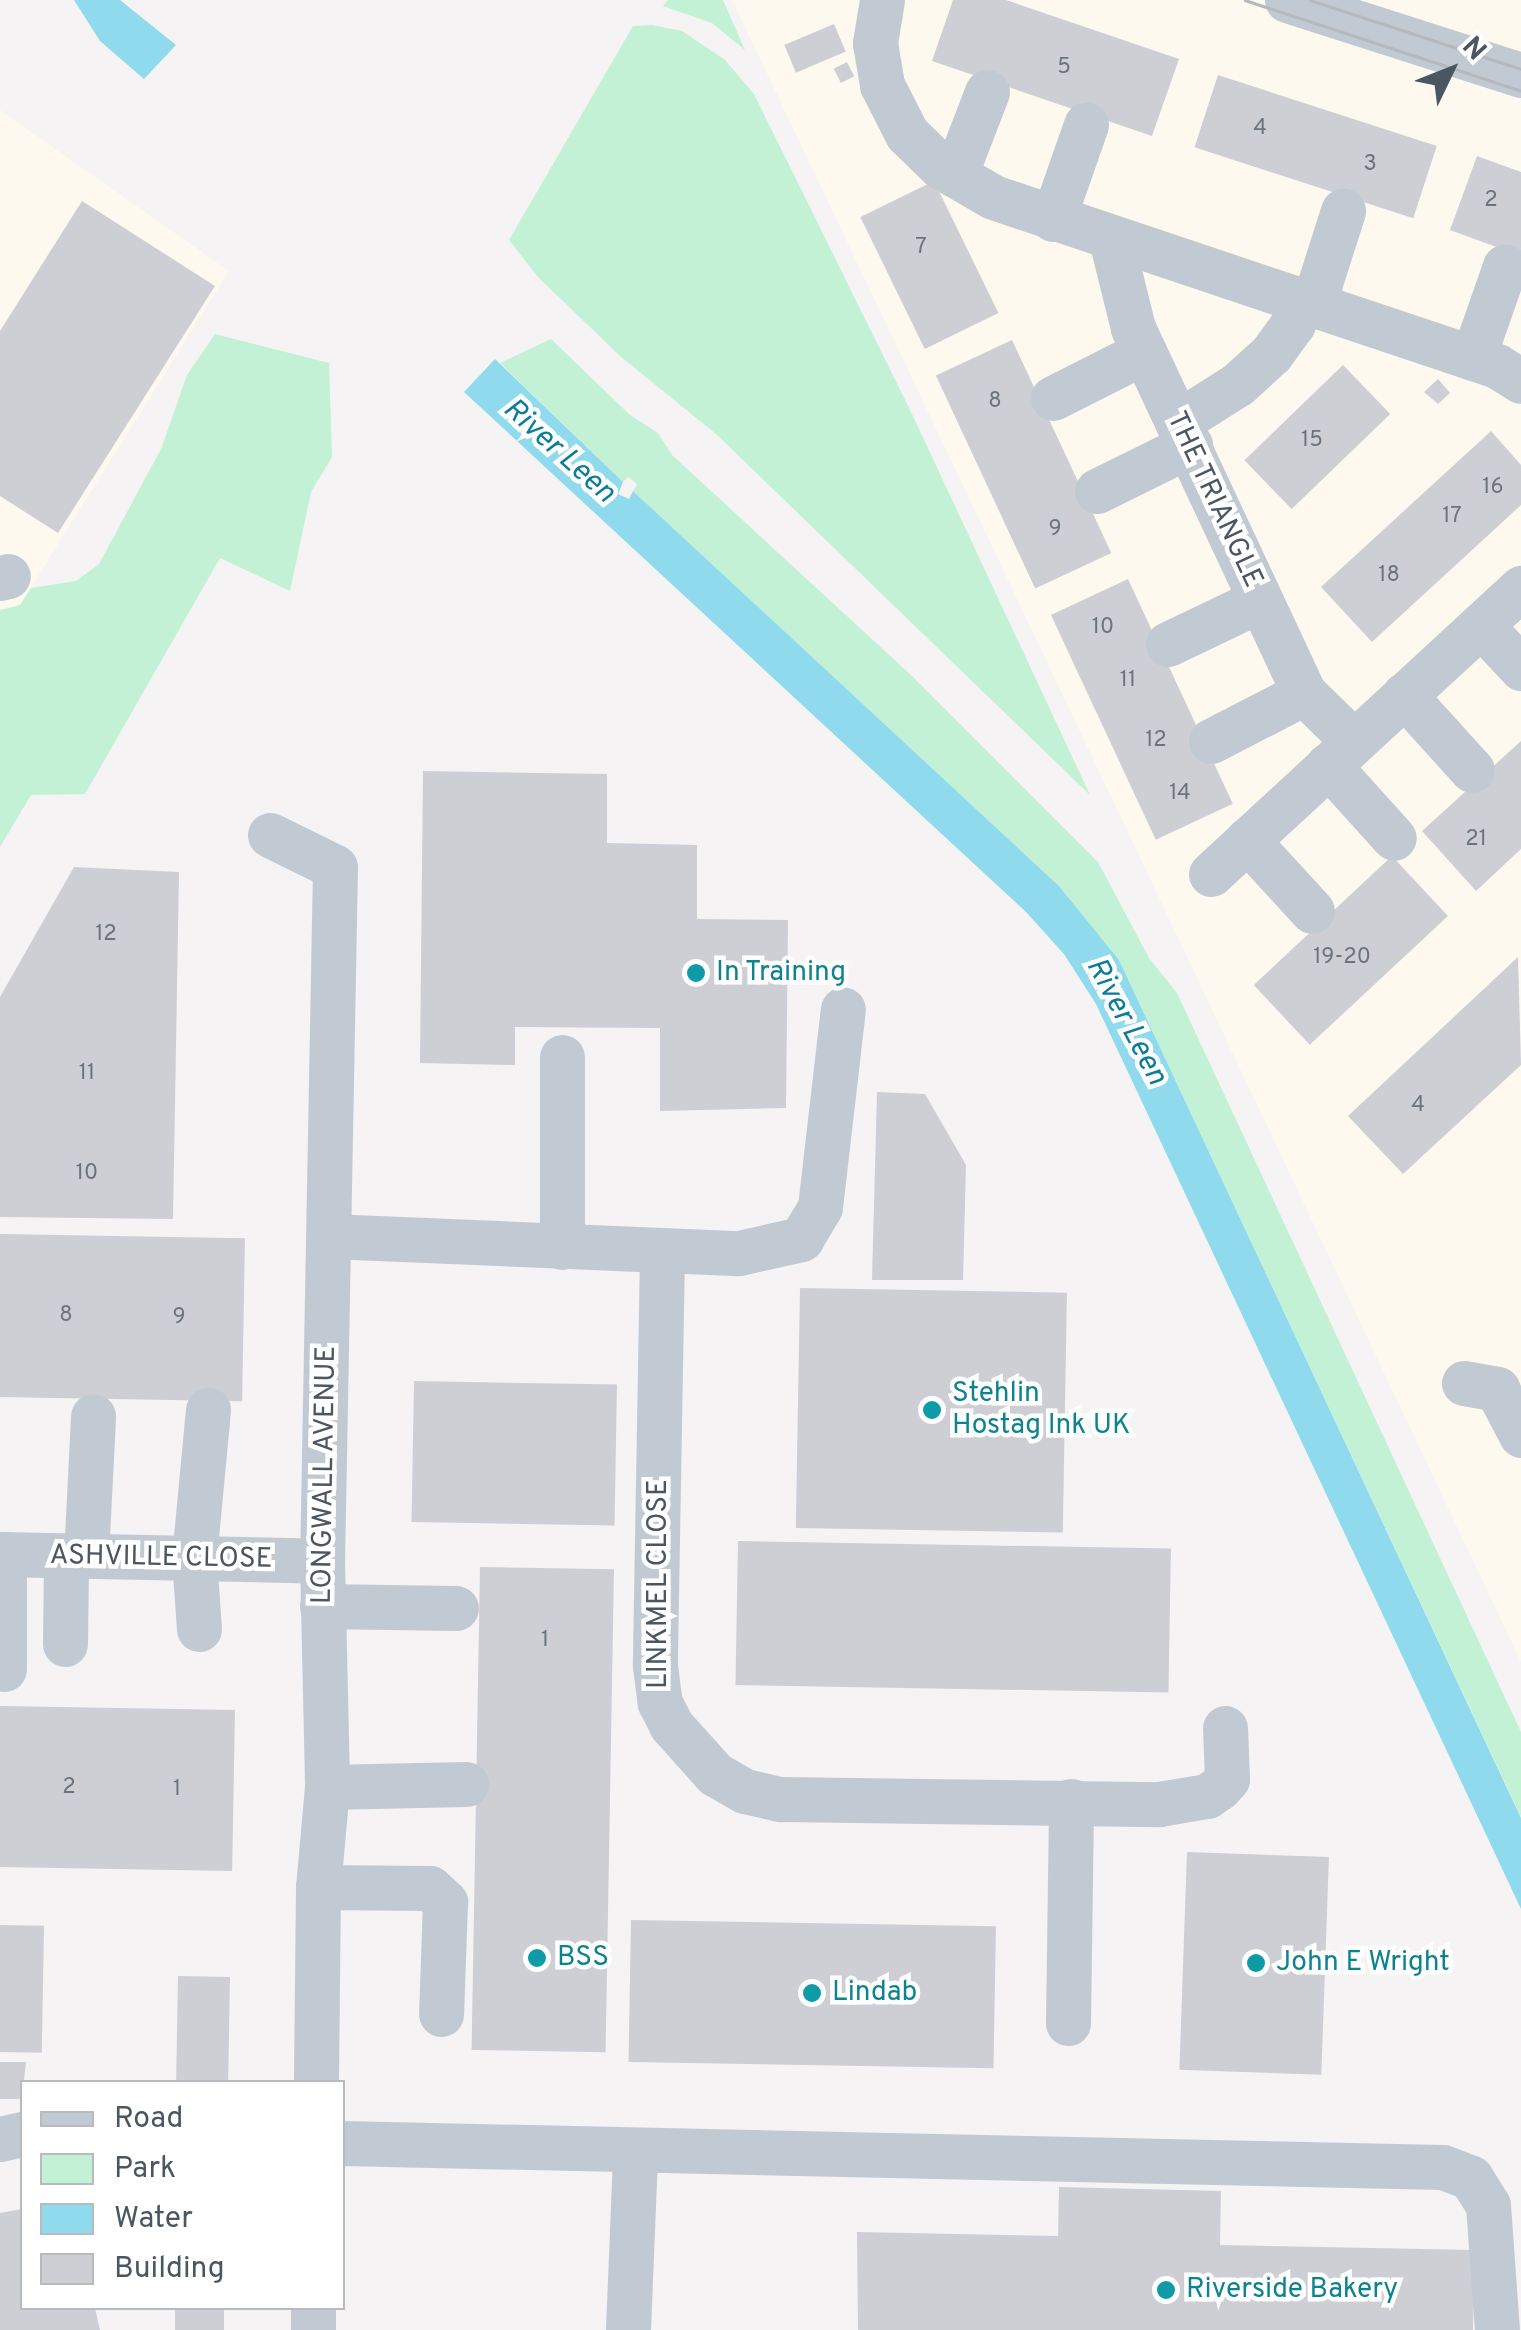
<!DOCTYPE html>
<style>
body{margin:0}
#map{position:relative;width:1521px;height:2330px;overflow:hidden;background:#f5f3f3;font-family:Overpass,sans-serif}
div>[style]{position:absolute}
.commercial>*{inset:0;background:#fdf9ef}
.green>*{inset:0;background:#c3f1d5}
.water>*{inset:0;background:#90daee}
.building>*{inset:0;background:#cdcfd5;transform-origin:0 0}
.minor>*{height:45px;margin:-22.5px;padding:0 22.5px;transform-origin:22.5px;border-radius:22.5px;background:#c1cad2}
.tram>*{height:2.5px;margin:-1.25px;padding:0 1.25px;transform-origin:1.25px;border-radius:1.25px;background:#b5b8bd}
.dots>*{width:28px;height:28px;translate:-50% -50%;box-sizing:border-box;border:5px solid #fff;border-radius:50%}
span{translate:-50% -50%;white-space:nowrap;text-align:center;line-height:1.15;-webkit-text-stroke:9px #fff;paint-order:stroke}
.number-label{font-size:22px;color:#6b747e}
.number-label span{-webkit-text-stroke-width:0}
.street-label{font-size:28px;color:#4a5661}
.culture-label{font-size:28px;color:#0d838f}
.left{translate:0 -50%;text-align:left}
.water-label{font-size:30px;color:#0c7c9b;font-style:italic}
.legend{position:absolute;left:20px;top:2080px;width:325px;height:230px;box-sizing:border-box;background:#fff;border:2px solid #b7bbc0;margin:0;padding:12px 18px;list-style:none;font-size:30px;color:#4a5661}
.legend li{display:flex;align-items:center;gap:20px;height:50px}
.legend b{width:50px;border:2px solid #b7bbc0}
.north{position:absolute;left:1401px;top:20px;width:100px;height:100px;-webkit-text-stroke:8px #fff;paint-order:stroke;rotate:47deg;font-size:28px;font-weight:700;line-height:40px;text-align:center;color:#4a5661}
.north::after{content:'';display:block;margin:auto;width:35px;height:45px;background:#4a5661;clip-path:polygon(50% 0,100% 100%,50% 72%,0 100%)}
</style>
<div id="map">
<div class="commercial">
<i style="clip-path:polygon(732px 0,1521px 0,1521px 1662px,1125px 826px)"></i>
<i style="clip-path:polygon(0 110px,229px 271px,20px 605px,0 610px)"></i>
</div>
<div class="green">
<i style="clip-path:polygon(668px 0,723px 0,745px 50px,712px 23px,663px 6px)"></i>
<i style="clip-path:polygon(652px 25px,682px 31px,725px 60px,754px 94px,912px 414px,1090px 795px,716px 434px,620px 356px,538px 277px,509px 240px,633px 26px)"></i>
<i style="clip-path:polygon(215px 334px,329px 363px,332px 457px,311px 492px,290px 591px,220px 558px,85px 794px,31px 795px,0 847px,0 610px,20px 605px,31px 588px,76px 581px,99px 564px,161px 449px,187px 375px)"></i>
<i style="clip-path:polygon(551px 339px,630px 415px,658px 433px,672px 455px,912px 676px,1098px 862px,1149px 958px,1177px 993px,1521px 1732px,1521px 1817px,1119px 960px,1059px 886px,633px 491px,637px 484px,628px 477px,623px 482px,500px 363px)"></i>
</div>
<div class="water">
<i style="clip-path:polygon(74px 0,120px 0,176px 45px,144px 79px,100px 41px)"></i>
<i style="clip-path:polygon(495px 359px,623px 482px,618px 494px,629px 499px,633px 491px,1059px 886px,1119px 960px,1521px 1818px,1521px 1909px,1096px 1004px,1064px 954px,1026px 912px,464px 392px)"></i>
</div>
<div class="building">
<i style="clip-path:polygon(953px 0,1006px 0,1179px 59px,1152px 136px,932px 61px)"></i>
<i style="left:834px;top:24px;width:30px;height:54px;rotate:67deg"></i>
<i style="left:847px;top:62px;width:16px;height:15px;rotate:63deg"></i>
<i style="left:1218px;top:75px;width:230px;height:76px;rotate:18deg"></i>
<i style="clip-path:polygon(1477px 156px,1521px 172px,1521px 256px,1450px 230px)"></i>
<i style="left:934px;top:181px;width:147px;height:82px;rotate:64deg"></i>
<i style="clip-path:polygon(82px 201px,215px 286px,58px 533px,0 496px,0 331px)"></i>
<i style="left:1012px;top:340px;width:235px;height:84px;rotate:65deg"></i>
<i style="left:1343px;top:365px;width:68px;height:137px;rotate:46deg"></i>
<i style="clip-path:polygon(1438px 379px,1450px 393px,1438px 404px,1424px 392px)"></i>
<i style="clip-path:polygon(1491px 431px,1521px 465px,1521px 505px,1372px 642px,1321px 587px)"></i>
<i style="left:1128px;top:579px;width:248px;height:85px;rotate:65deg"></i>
<i style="clip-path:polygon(1521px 741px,1521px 849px,1476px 891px,1422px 831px)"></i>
<i style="clip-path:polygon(423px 771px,607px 774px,607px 843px,697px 845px,697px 919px,788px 920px,786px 1108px,660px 1111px,660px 1028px,515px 1027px,515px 1065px,420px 1063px)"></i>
<i style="left:1392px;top:856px;width:82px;height:189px;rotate:47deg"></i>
<i style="clip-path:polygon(74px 867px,179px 872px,173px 1219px,0 1217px,0 997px)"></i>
<i style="clip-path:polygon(1518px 957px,1521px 1065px,1403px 1174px,1348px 1116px)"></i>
<i style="clip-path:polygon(877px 1092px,925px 1094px,966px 1165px,963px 1280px,872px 1280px)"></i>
<i style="left:0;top:1234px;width:245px;height:163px;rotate:1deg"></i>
<i style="left:800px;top:1288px;width:267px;height:240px;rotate:1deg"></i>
<i style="left:414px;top:1381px;width:203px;height:141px;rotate:1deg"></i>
<i style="left:738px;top:1541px;width:433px;height:144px;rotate:1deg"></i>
<i style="left:480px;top:1567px;width:134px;height:483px;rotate:1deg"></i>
<i style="left:0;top:1706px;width:235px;height:161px;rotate:1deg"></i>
<i style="left:1187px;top:1852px;width:142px;height:218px;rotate:2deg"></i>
<i style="left:631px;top:1920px;width:365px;height:142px;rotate:1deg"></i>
<i style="left:0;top:1925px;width:44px;height:127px;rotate:1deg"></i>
<i style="left:178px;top:1976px;width:52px;height:106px;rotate:1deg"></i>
<i style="clip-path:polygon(0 2062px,26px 2062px,22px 2099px,0 2099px)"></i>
<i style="clip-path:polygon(1059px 2187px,1221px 2191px,1220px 2245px,1474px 2250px,1473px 2330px,858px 2330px,857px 2232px,1058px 2236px)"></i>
<i style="clip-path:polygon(22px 2209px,22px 2308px,95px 2308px,100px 2330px,0 2330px,0 2213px)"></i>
<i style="left:175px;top:2308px;width:49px;height:22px"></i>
</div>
<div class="minor">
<i style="left:882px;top:0;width:44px;rotate:99.2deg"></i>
<i style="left:875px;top:43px;width:43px;rotate:80.5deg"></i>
<i style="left:882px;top:85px;width:55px;rotate:63deg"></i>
<i style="left:907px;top:134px;width:46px;rotate:44.1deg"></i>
<i style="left:940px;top:166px;width:61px;rotate:30.3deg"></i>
<i style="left:993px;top:197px;width:532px;rotate:18.54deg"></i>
<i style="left:1497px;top:366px;width:28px;rotate:32deg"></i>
<i style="left:1287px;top:0;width:246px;rotate:17.8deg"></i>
<i style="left:955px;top:175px;width:89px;rotate:-68.9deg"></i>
<i style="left:1053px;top:219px;width:100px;rotate:-70.7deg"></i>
<i style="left:1111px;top:239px;width:92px;rotate:76.1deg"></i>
<i style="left:1133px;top:328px;width:403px;rotate:64.9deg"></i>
<i style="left:1304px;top:693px;width:69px;rotate:44.4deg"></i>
<i style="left:1313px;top:305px;width:99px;rotate:-72.3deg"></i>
<i style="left:1473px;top:358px;width:97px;rotate:-70.8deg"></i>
<i style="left:1053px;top:398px;width:102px;rotate:-26.8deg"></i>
<i style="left:1178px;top:422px;width:71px;rotate:-32.3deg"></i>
<i style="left:1238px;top:384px;width:45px;rotate:-42.3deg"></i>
<i style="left:1271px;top:354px;width:37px;rotate:-54deg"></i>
<i style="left:1293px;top:324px;width:24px;rotate:-71deg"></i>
<i style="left:1097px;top:491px;width:104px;rotate:-26.3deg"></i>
<i style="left:0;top:578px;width:8px;rotate:-14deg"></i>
<i style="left:1481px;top:625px;width:59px;rotate:47.1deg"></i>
<i style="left:1168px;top:644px;width:102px;rotate:-25.6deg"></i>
<i style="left:1404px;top:695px;width:101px;rotate:47.8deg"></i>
<i style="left:1211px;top:741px;width:105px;rotate:-27.3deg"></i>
<i style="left:1328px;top:765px;width:98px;rotate:47.9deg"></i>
<i style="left:270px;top:835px;width:72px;rotate:26.2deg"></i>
<i style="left:335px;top:867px;width:694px;rotate:91.07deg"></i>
<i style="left:322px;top:1561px;width:226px;rotate:88.7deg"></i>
<i style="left:327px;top:1787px;width:100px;rotate:95.1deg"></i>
<i style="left:318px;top:1887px;width:195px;rotate:90.6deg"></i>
<i style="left:1247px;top:840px;width:96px;rotate:47.5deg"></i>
<i style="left:1211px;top:874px;width:422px;rotate:-42.7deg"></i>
<i style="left:329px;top:1236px;width:410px;rotate:2.4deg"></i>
<i style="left:739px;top:1253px;width:64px;rotate:-12.7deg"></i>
<i style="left:801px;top:1239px;width:37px;rotate:-59deg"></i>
<i style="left:820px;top:1207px;width:199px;rotate:-83.4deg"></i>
<i style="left:562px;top:1247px;width:190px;rotate:-90deg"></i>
<i style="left:662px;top:1253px;width:412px;rotate:91deg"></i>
<i style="left:655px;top:1665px;width:38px;rotate:83deg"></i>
<i style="left:660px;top:1703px;width:25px;rotate:63deg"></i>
<i style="left:671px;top:1725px;width:66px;rotate:48.1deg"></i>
<i style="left:715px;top:1774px;width:34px;rotate:30deg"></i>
<i style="left:745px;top:1791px;width:37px;rotate:13deg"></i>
<i style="left:781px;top:1799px;width:378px;rotate:0.8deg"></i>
<i style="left:1159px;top:1804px;width:49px;rotate:-9.5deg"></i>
<i style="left:1207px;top:1796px;width:14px;rotate:-34deg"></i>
<i style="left:1219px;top:1788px;width:12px;rotate:-48deg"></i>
<i style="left:1227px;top:1779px;width:51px;rotate:-92.2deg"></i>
<i style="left:1464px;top:1383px;width:34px;rotate:10deg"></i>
<i style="left:1497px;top:1389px;width:52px;rotate:62.4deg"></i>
<i style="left:0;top:1554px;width:322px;rotate:1.2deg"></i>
<i style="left:4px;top:1554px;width:115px;rotate:90deg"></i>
<i style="left:86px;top:1556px;width:140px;rotate:-87.1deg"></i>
<i style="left:322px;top:1606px;width:134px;rotate:0.9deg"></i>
<i style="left:199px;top:1629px;width:71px;rotate:-94deg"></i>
<i style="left:194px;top:1558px;width:149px;rotate:-84.6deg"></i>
<i style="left:65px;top:1644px;width:88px;rotate:-89.3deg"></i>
<i style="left:327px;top:1787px;width:139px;rotate:-1.2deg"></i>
<i style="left:318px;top:1887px;width:112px;rotate:0.5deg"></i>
<i style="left:430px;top:1888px;width:21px;rotate:43deg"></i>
<i style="left:445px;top:1902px;width:112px;rotate:92deg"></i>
<i style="left:1068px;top:2023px;width:222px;rotate:-89.2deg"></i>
<i style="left:0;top:2139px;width:23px;rotate:-13deg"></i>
<i style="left:342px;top:2143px;width:1101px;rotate:1.25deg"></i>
<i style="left:1443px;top:2167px;width:30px;rotate:21deg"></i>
<i style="left:1471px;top:2178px;width:32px;rotate:58deg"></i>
<i style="left:1488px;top:2205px;width:125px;rotate:85.9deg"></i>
<i style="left:313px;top:2330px;width:22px;rotate:-90deg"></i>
<i style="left:628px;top:2330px;width:178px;rotate:-87.7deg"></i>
</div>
<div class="tram">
<i style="left:1245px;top:0;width:291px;rotate:18.2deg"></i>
<i style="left:1310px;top:0;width:222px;rotate:18.1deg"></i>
</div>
<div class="dots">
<i style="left:696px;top:973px;background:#0f9aa8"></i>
<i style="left:932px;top:1410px;background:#0f9aa8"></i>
<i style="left:537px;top:1958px;background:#0f9aa8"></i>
<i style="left:1256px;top:1963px;background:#0f9aa8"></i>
<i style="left:812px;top:1993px;background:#0f9aa8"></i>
<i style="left:1166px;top:2290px;background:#0f9aa8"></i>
</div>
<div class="number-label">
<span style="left:1064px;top:68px">5</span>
<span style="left:1260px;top:129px">4</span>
<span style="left:1370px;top:165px">3</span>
<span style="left:1491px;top:201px">2</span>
<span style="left:921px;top:248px">7</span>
<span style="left:995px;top:402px">8</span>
<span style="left:1312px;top:441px">15</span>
<span style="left:1493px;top:488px">16</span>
<span style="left:1452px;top:517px">17</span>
<span style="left:1055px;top:530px">9</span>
<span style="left:1389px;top:576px">18</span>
<span style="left:1103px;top:628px">10</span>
<span style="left:1128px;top:681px">11</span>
<span style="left:1156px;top:741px">12</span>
<span style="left:1180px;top:794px">14</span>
<span style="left:1476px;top:840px">21</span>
<span style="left:106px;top:935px">12</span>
<span style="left:1342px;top:958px">19-20</span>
<span style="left:87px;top:1074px">11</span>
<span style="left:1418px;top:1106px">4</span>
<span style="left:87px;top:1174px">10</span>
<span style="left:66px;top:1316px">8</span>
<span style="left:179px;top:1318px">9</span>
<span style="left:545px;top:1641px">1</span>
<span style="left:69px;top:1788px">2</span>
<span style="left:177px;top:1790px">1</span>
</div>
<div class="street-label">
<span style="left:1214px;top:500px;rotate:65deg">THE TRIANGLE</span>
<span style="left:325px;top:1475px;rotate:-89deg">LONGWALL AVENUE</span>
<span style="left:161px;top:1558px;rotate:1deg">ASHVILLE CLOSE</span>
<span style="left:659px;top:1584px;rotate:-90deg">LINKMEL CLOSE</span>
</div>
<div class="culture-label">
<span class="left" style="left:716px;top:973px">In Training</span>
<span class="left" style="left:952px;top:1410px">Stehlin<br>Hostag Ink UK</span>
<span class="left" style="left:557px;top:1958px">BSS</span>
<span class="left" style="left:1276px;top:1963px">John E Wright</span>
<span class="left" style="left:832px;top:1993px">Lindab</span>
<span class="left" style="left:1186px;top:2290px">Riverside Bakery</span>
</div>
<div class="water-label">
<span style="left:558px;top:452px;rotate:42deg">River Leen</span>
<span style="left:1125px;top:1022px;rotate:62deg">River Leen</span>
</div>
<ul class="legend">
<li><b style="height:12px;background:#c1cad2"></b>Road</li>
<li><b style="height:28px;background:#c3f1d5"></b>Park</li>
<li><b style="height:28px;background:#90daee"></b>Water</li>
<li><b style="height:28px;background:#cdcfd5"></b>Building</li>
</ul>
<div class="north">N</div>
</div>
